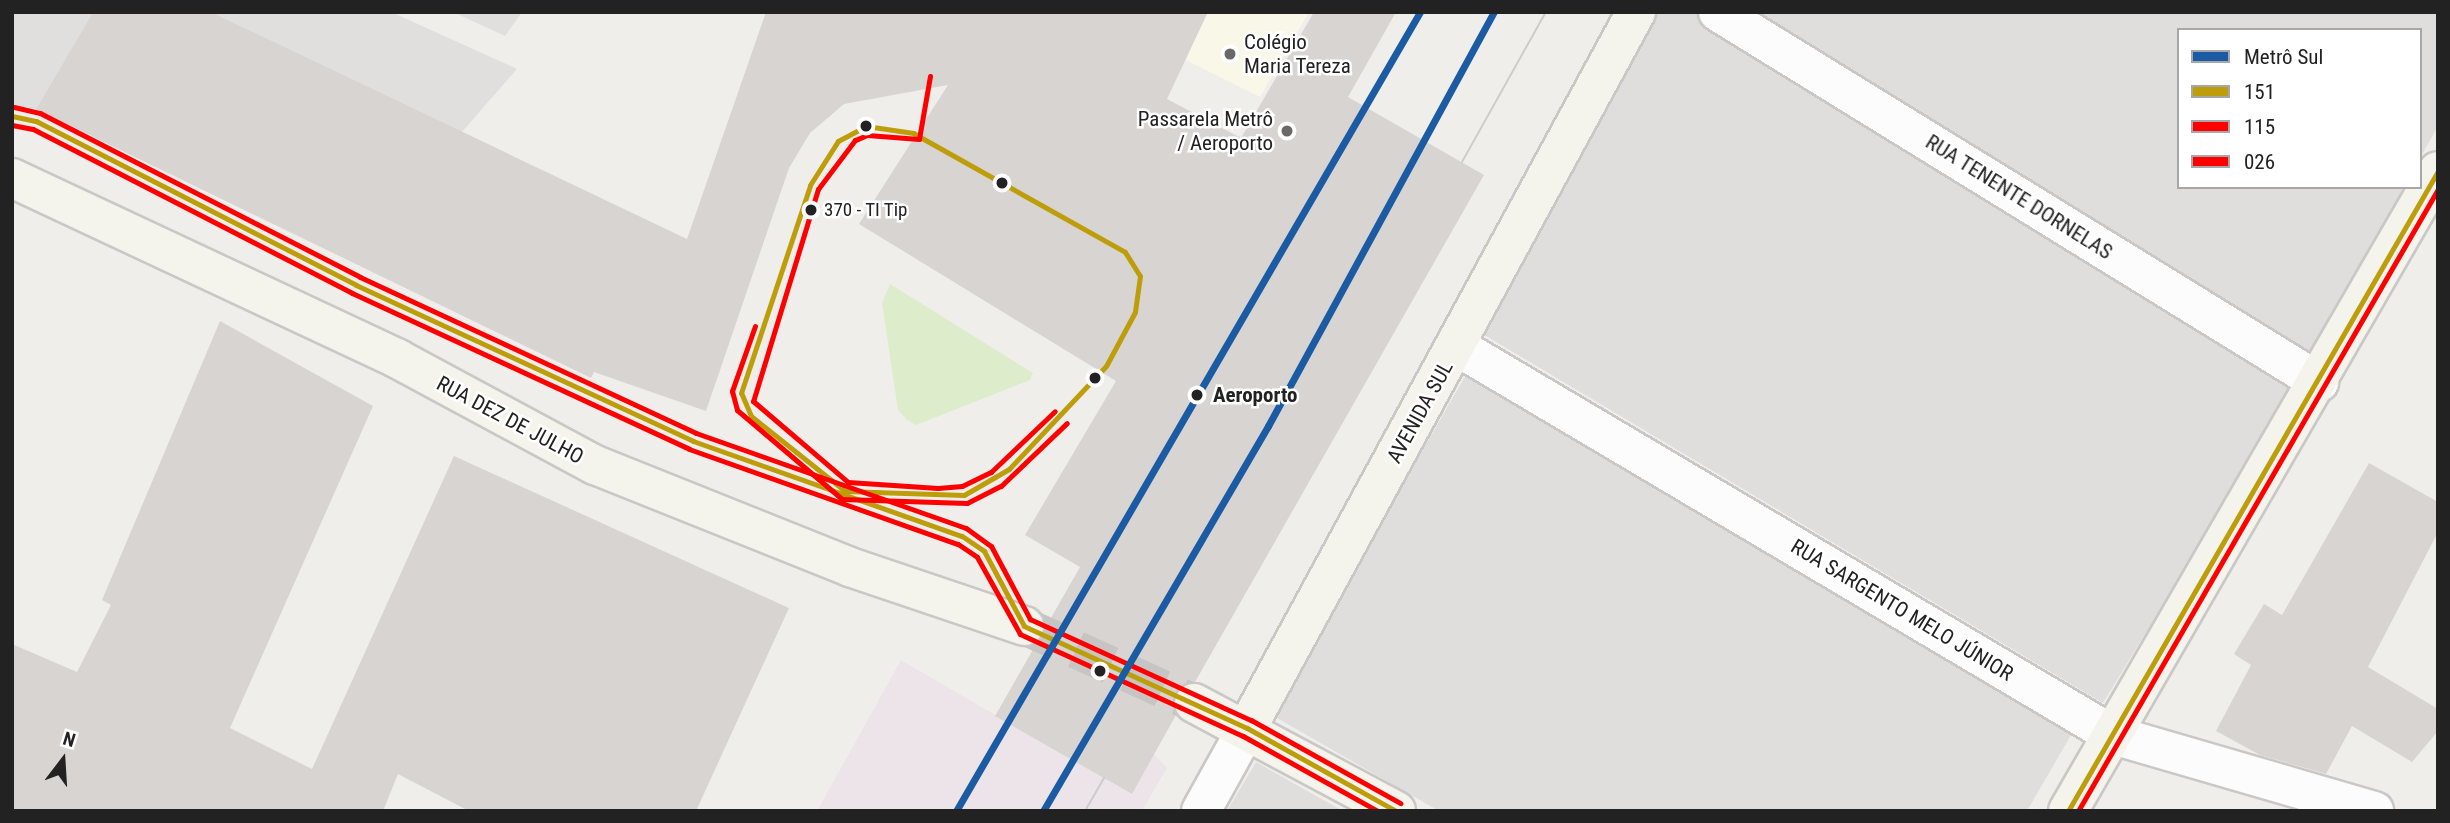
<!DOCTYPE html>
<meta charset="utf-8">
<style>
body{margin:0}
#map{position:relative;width:2450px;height:823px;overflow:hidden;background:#f0eeeb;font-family:"Roboto Condensed",sans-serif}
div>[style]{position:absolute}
.residential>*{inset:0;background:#dfdedc}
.industrial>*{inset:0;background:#ede4e9}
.education>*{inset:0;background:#f8f7e8}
.grass>*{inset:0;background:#ddeccb}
.parking>*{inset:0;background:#e0dfde}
.building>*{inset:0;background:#d7d4d2}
.secondary-tunnel>*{height:38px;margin-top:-19px;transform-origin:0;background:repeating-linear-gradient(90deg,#c7c5c3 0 38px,transparent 0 57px)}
.roads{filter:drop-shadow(2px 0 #c9c8c7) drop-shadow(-2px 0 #c9c8c7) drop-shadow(0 2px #c9c8c7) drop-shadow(0 -2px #c9c8c7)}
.street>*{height:38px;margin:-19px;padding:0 19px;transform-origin:19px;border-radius:19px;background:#fdfcfc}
.secondary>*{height:38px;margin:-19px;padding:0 19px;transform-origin:19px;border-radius:19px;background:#f4f4ed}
.tram>*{height:2px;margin:-1px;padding:0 1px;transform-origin:1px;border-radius:1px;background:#ccc}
.bus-1>*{height:5px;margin:-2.5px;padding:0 2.5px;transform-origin:2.5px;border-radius:2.5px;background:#bd9e0a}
.bus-2>*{height:5px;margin:-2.5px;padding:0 2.5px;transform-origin:2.5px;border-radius:2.5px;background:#f00}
.bus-3>*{height:5px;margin:-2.5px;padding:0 2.5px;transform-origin:2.5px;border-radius:2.5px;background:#f00}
.metro-1>*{height:7px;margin:-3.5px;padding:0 3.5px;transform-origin:3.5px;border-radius:3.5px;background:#1a5ba3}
.dots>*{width:19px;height:19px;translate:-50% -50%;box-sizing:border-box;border:4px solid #fff;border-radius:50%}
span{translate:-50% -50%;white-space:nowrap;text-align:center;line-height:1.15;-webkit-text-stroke:5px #fff;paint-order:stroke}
.bus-label{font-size:19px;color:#222}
.left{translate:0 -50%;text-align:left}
.poi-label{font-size:21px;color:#222}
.right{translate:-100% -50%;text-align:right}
.street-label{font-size:21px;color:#222}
.stop-label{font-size:21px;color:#222;font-weight:700}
.frame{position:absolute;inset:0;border:14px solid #222;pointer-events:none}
.legend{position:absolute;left:2177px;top:28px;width:245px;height:161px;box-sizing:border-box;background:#fff;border:2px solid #a7a7a7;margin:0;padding:9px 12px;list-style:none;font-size:21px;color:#222}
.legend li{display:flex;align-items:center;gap:14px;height:35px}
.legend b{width:35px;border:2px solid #a7a7a7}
.north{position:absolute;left:28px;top:725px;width:70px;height:70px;-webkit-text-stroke:5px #fff;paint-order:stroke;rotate:17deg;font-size:19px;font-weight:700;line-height:28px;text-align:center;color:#222}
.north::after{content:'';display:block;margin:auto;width:24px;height:32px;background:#222;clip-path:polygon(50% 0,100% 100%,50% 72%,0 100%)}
</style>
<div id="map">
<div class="residential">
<i style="clip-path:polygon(1652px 12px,2438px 12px,2438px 126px,2420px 158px,2420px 30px,2179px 30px,2179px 187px,2404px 187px,2308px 366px,2103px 703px,1481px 333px)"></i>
<i style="clip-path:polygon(1470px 368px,2078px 723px,2027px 811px,1439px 811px,1270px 714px)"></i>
<i style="clip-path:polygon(1256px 762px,1343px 811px,1227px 811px)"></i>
</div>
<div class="industrial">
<i style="clip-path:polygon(901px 660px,1131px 794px,1154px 754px,1167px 768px,1142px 811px,817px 811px)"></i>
</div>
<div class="education">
<i style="clip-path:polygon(1089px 12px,1309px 12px,1260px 97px)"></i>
</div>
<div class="grass">
<i style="clip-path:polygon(890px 284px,1033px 373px,1030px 380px,916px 425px,907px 420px,898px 410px,882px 303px)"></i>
</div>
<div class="parking">
<i style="clip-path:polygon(12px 12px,93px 12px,36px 109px,12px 105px)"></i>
<i style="clip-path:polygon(211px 12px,391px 12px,517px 69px,461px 133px)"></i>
<i style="clip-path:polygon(453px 12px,522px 12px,505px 36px)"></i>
</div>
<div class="building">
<i style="clip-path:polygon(93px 12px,211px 12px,687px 239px,766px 12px,1208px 12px,1167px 99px,1241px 138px,1314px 12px,1396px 12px,1348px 97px,1484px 175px,1195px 682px,1175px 692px,1176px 715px,1132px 794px,995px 716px,1080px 567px,1025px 535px,1116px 381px,859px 224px,948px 85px,844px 104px,810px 133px,789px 168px,706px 411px,594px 372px,591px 378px,36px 109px)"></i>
<i style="clip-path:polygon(220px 321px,373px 406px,230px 728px,312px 769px,454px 456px,789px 608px,696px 811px,469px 811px,398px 774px,383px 811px,12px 811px,12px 644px,77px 672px,111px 605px,102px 600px)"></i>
<i style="clip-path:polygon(2369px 463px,2438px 502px,2438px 532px,2368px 667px,2438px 709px,2438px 731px,2412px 762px,2352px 726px,2326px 774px,2260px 755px,2216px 731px,2251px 665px,2234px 654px,2264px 604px,2282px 615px)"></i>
</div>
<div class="secondary-tunnel">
<i style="left:1024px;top:626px;width:187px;rotate:24.4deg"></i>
</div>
<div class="roads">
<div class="street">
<i style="left:1718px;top:12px;width:706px;rotate:31.62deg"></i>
<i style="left:1456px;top:346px;width:764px;rotate:30.63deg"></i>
<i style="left:2113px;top:735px;width:272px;rotate:16.2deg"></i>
<i style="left:1201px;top:811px;width:95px;rotate:-61deg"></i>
</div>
<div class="secondary">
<i style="left:12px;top:178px;width:426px;rotate:25.1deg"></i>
<i style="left:398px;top:359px;width:224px;rotate:28.3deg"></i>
<i style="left:595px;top:465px;width:275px;rotate:21.8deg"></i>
<i style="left:850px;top:567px;width:184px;rotate:18.7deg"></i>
<i style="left:1194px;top:703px;width:229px;rotate:28.1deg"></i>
<i style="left:1247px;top:728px;width:815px;rotate:-61.48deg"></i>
<i style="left:2068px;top:811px;width:739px;rotate:-59.97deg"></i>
</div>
</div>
<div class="tram">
<i style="left:1462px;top:162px;width:172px;rotate:-60.8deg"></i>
<i style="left:1085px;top:811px;width:38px;rotate:-60deg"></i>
</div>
<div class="bus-1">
<i style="left:12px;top:116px;width:25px;rotate:12deg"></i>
<i style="left:36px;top:121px;width:360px;rotate:27.1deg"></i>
<i style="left:356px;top:285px;width:371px;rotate:24.8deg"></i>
<i style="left:693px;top:441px;width:285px;rotate:19.5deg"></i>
<i style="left:962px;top:536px;width:27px;rotate:34deg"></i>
<i style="left:984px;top:551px;width:85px;rotate:61.9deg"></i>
<i style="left:1024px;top:626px;width:245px;rotate:24.6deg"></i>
<i style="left:1247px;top:728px;width:171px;rotate:29.1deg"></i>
<i style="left:866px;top:126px;width:48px;rotate:8.5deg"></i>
<i style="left:913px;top:133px;width:243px;rotate:29.3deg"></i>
<i style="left:1125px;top:252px;width:28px;rotate:58deg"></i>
<i style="left:1140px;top:276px;width:36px;rotate:98deg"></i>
<i style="left:1135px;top:312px;width:61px;rotate:118.2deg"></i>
<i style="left:1106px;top:366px;width:141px;rotate:133.3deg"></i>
<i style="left:1009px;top:469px;width:52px;rotate:150deg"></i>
<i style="left:964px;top:495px;width:119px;rotate:-178.1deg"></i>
<i style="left:845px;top:491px;width:120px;rotate:-141.4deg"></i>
<i style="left:751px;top:416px;width:25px;rotate:-113deg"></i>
<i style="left:741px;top:393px;width:219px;rotate:-71.6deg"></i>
<i style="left:810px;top:185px;width:52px;rotate:-57.5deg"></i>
<i style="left:838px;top:141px;width:32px;rotate:-28deg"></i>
<i style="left:2068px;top:811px;width:739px;rotate:-59.97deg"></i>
</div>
<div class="bus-2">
<i style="left:12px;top:125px;width:21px;rotate:11deg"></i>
<i style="left:33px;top:129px;width:359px;rotate:27.2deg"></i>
<i style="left:352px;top:293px;width:371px;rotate:24.8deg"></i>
<i style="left:689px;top:449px;width:285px;rotate:19.5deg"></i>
<i style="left:958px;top:544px;width:23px;rotate:34deg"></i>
<i style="left:977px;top:557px;width:88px;rotate:60.8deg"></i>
<i style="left:1020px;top:634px;width:245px;rotate:24.6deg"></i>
<i style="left:1243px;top:736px;width:154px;rotate:29.1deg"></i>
<i style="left:755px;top:326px;width:69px;rotate:109.5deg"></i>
<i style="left:732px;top:391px;width:20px;rotate:75deg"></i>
<i style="left:737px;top:410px;width:138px;rotate:40.3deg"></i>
<i style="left:842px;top:499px;width:125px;rotate:1.8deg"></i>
<i style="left:967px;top:503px;width:38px;rotate:-27deg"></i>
<i style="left:1001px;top:486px;width:91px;rotate:-43.7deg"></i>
<i style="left:2078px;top:811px;width:719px;rotate:-59.94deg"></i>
</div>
<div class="bus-3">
<i style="left:930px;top:76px;width:64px;rotate:99.9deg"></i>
<i style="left:919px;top:139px;width:52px;rotate:-175.6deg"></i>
<i style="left:867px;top:135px;width:13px;rotate:157deg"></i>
<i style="left:855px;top:140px;width:61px;rotate:127.1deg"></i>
<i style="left:818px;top:189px;width:222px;rotate:107deg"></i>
<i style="left:753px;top:401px;width:125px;rotate:40.5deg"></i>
<i style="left:848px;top:482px;width:90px;rotate:3.8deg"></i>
<i style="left:938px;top:488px;width:24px;rotate:-5deg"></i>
<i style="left:962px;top:486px;width:32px;rotate:-26deg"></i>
<i style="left:991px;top:472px;width:88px;rotate:-43.6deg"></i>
<i style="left:14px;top:107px;width:27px;rotate:13deg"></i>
<i style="left:40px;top:113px;width:360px;rotate:27.1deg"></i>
<i style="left:360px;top:277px;width:370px;rotate:24.9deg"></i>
<i style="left:696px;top:433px;width:286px;rotate:19.4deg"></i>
<i style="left:966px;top:528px;width:31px;rotate:36deg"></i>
<i style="left:991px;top:546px;width:83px;rotate:61.9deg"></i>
<i style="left:1030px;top:619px;width:243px;rotate:24.6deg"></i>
<i style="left:1251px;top:720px;width:171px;rotate:29.1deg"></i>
</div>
<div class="metro-1">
<i style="left:956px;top:811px;width:924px;rotate:-59.86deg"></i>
<i style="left:1043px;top:811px;width:446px;rotate:-59.7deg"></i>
<i style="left:1268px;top:426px;width:472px;rotate:-61.4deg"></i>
</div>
<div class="dots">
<i style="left:1230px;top:54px;background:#6a6968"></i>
<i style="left:866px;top:126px;background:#222"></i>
<i style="left:1287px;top:131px;background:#6a6968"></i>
<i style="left:1002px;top:183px;background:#222"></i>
<i style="left:811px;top:210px;background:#222"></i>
<i style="left:1095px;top:378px;background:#222"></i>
<i style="left:1197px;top:395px;background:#222"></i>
<i style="left:1100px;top:671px;background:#222"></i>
</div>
<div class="bus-label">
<span class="left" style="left:824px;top:210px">370 - TI Tip</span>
</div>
<div class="poi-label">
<span class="left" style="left:1244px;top:54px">Colégio<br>Maria Tereza</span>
<span class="right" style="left:1273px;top:131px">Passarela Metrô<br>/ Aeroporto</span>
</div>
<div class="street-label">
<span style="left:2019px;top:197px;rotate:32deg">RUA TENENTE DORNELAS</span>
<span style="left:1420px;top:412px;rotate:-61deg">AVENIDA SUL</span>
<span style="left:510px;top:420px;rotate:28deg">RUA DEZ DE JULHO</span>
<span style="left:1902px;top:610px;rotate:31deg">RUA SARGENTO MELO JÚNIOR</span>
</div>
<div class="stop-label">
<span class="left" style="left:1213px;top:395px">Aeroporto</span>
</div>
<div class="frame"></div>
<ul class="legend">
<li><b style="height:9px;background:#1a5ba3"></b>Metrô Sul</li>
<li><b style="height:9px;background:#bd9e0a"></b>151</li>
<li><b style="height:9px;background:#f00"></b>115</li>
<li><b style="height:9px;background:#f00"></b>026</li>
</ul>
<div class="north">N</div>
</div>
